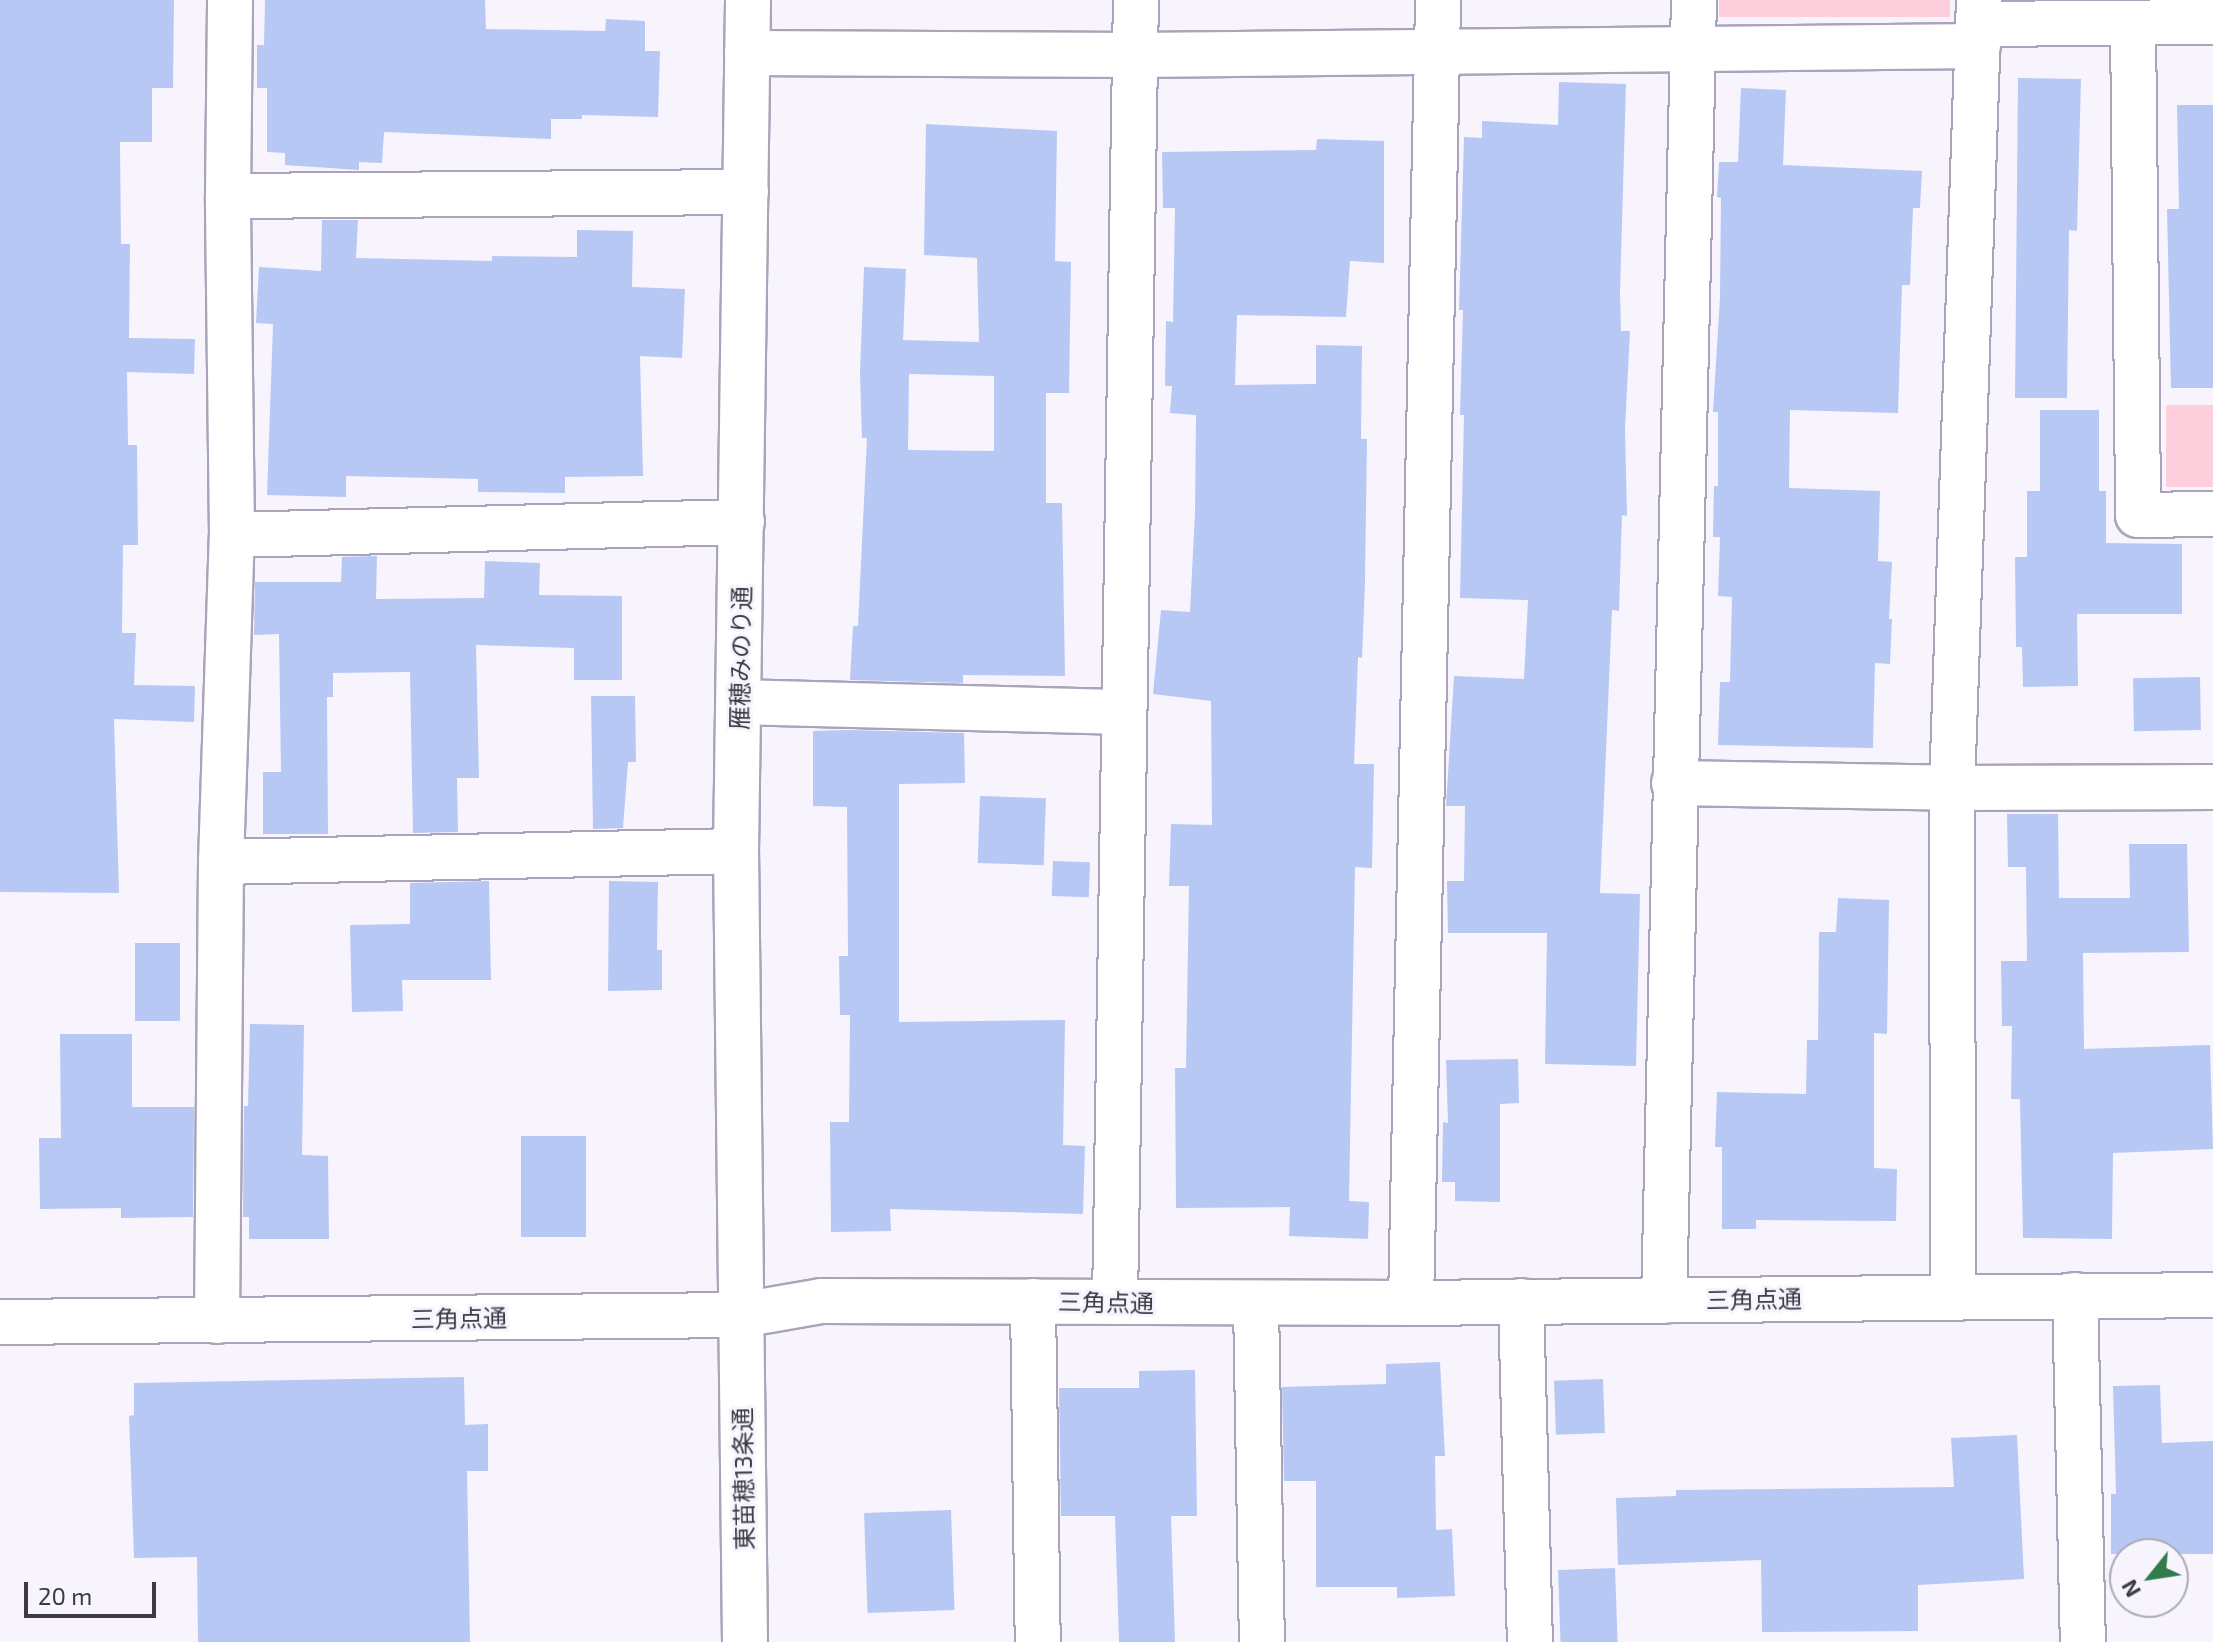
<!DOCTYPE html>
<meta charset="utf-8">
<style>
body{margin:0}
#map{position:relative;width:2213px;height:1642px;overflow:hidden;background:#f7f4fe;font-family:"Exo 2","Noto Sans JP",sans-serif}
div>[style]{position:absolute}
.green>*{inset:0;background:#fdcedc;transform-origin:0 0}
.building>*{inset:0;background:#b8c8f5;transform-origin:0 0}
.roads{filter:drop-shadow(2px 0 #aaa3b9) drop-shadow(-2px 0 #aaa3b9) drop-shadow(0 2px #aaa3b9) drop-shadow(0 -2px #aaa3b9)}
.minor>*{height:44px;margin:-22px;padding:0 22px;transform-origin:22px;border-radius:22px;background:#fff}
.tertiary>*{height:44px;margin:-22px;padding:0 22px;transform-origin:22px;border-radius:22px;background:#fff}
span{translate:-50% -50%;white-space:nowrap;text-align:center;line-height:1.15;-webkit-text-stroke:6px #f7f4fe;paint-order:stroke}
.street-label{font-size:24px;color:#3d3a43}
.north{position:absolute;left:2109px;top:1538px;width:80px;height:80px;box-sizing:border-box;background:#f7f4fe;border:2px solid #adaab3;border-radius:50%;rotate:240deg;font-size:22px;font-weight:700;line-height:32px;text-align:center;color:#3d3a43}
.north::after{content:'';display:block;margin:auto;width:28px;height:36px;background:#317c4a;clip-path:polygon(50% 0,100% 100%,50% 72%,0 100%)}
.scale{position:absolute;left:24px;top:1582px;width:132px;height:36px;box-sizing:border-box;border:4px solid #3d3a43;border-top:0;padding-left:10px;font-size:24px;line-height:28px;white-space:nowrap;color:#3d3a43;-webkit-text-stroke:6px #f7f4fe;paint-order:stroke}
</style>
<div id="map">
<div class="green">
<i style="left:1719px;top:0;width:231px;height:17px"></i>
<i style="left:2166px;top:405px;width:47px;height:82px"></i>
</div>
<div class="building">
<i style="clip-path:polygon(0 0,174px 0,173px 88px,152px 88px,152px 142px,120px 142px,121px 244px,130px 244px,129px 338px,195px 339px,194px 374px,127px 372px,128px 445px,137px 445px,138px 545px,123px 545px,122px 633px,136px 633px,134px 685px,195px 686px,194px 722px,114px 719px,119px 893px,0 892px)"></i>
<i style="clip-path:polygon(265px 0,485px 0,486px 29px,605px 31px,606px 19px,645px 21px,645px 51px,660px 51px,658px 117px,582px 115px,582px 119px,551px 119px,551px 139px,384px 132px,382px 163px,359px 162px,359px 170px,285px 165px,285px 153px,267px 152px,267px 88px,257px 88px,257px 45px,264px 45px)"></i>
<i style="clip-path:polygon(2018px 78px,2081px 79px,2077px 231px,2069px 230px,2067px 398px,2015px 398px)"></i>
<i style="clip-path:polygon(1559px 82px,1626px 84px,1620px 293px,1621px 331px,1630px 331px,1625px 428px,1627px 516px,1622px 515px,1619px 611px,1612px 610px,1600px 893px,1640px 894px,1636px 1066px,1545px 1064px,1547px 933px,1448px 933px,1447px 881px,1464px 881px,1465px 806px,1446px 806px,1454px 676px,1524px 679px,1528px 600px,1460px 598px,1464px 415px,1460px 415px,1463px 310px,1459px 310px,1464px 137px,1482px 138px,1482px 121px,1558px 125px)"></i>
<i style="clip-path:polygon(1741px 88px,1786px 90px,1783px 165px,1922px 171px,1920px 208px,1913px 208px,1910px 285px,1902px 285px,1898px 413px,1790px 410px,1789px 488px,1880px 491px,1878px 561px,1892px 562px,1889px 619px,1892px 619px,1890px 664px,1875px 663px,1873px 748px,1718px 745px,1720px 682px,1730px 682px,1732px 597px,1718px 596px,1720px 537px,1713px 537px,1714px 486px,1718px 486px,1718px 412px,1713px 412px,1720px 297px,1721px 198px,1717px 197px,1719px 162px,1738px 162px)"></i>
<i style="clip-path:polygon(2177px 105px,2213px 105px,2213px 388px,2171px 388px,2167px 209px,2179px 209px)"></i>
<i style="clip-path:polygon(evenodd,926px 124px,1057px 131px,1055px 261px,1071px 262px,1069px 393px,1046px 393px,1046px 503px,1062px 503px,1065px 676px,963px 675px,963px 683px,850px 680px,853px 626px,858px 626px,867px 438px,862px 438px,860px 373px,864px 267px,906px 269px,903px 340px,979px 342px,977px 258px,924px 255px,926px 124px,909px 374px,994px 376px,994px 451px,908px 450px,909px 374px)"></i>
<i style="clip-path:polygon(1317px 139px,1384px 141px,1384px 263px,1350px 261px,1346px 317px,1237px 315px,1235px 385px,1316px 384px,1316px 345px,1362px 346px,1361px 439px,1367px 439px,1365px 581px,1362px 658px,1358px 657px,1354px 764px,1374px 764px,1372px 868px,1355px 867px,1349px 1201px,1369px 1202px,1368px 1239px,1289px 1236px,1290px 1207px,1176px 1208px,1175px 1068px,1186px 1068px,1189px 886px,1169px 886px,1171px 824px,1212px 825px,1211px 701px,1153px 694px,1161px 610px,1190px 612px,1195px 512px,1196px 415px,1170px 413px,1172px 386px,1165px 386px,1166px 321px,1173px 322px,1175px 208px,1163px 208px,1162px 152px,1316px 150px)"></i>
<i style="clip-path:polygon(322px 220px,358px 220px,356px 258px,492px 261px,492px 256px,577px 257px,577px 230px,633px 231px,632px 287px,685px 289px,682px 358px,640px 356px,643px 476px,565px 477px,565px 493px,478px 492px,478px 479px,346px 476px,346px 497px,267px 495px,273px 324px,256px 323px,259px 267px,321px 271px)"></i>
<i style="clip-path:polygon(2040px 410px,2099px 410px,2099px 491px,2106px 491px,2106px 543px,2182px 544px,2182px 614px,2077px 614px,2078px 686px,2023px 687px,2022px 647px,2016px 647px,2015px 557px,2027px 557px,2027px 491px,2040px 491px)"></i>
<i style="clip-path:polygon(377px 556px,376px 599px,484px 598px,485px 561px,540px 563px,539px 595px,622px 596px,622px 680px,574px 680px,574px 648px,476px 645px,479px 778px,457px 778px,458px 832px,413px 833px,410px 672px,333px 673px,333px 697px,327px 697px,328px 834px,263px 834px,263px 772px,281px 772px,279px 634px,254px 635px,255px 582px,341px 582px,342px 557px)"></i>
<i style="left:2200px;top:677px;width:53px;height:67px;rotate:89deg"></i>
<i style="clip-path:polygon(591px 696px,635px 696px,636px 762px,628px 762px,623px 828px,593px 829px)"></i>
<i style="clip-path:polygon(848px 730px,964px 733px,965px 783px,899px 784px,899px 1022px,1065px 1020px,1063px 1145px,1085px 1146px,1083px 1214px,890px 1209px,891px 1231px,831px 1232px,830px 1122px,849px 1122px,850px 1015px,840px 1015px,839px 956px,848px 956px,847px 807px,813px 806px,813px 731px)"></i>
<i style="left:980px;top:796px;width:66px;height:67px;rotate:2deg"></i>
<i style="clip-path:polygon(2007px 814px,2058px 814px,2059px 898px,2130px 898px,2129px 844px,2187px 844px,2189px 952px,2083px 953px,2084px 1049px,2210px 1045px,2213px 1149px,2113px 1153px,2112px 1239px,2023px 1238px,2020px 1099px,2011px 1099px,2012px 1026px,2002px 1026px,2001px 961px,2027px 961px,2026px 867px,2008px 867px)"></i>
<i style="left:1053px;top:861px;width:37px;height:35px;rotate:2deg"></i>
<i style="clip-path:polygon(489px 881px,491px 980px,402px 980px,403px 1011px,352px 1012px,350px 925px,410px 924px,410px 883px)"></i>
<i style="clip-path:polygon(609px 881px,658px 882px,657px 950px,662px 950px,662px 990px,608px 991px)"></i>
<i style="clip-path:polygon(1838px 898px,1889px 900px,1887px 1034px,1874px 1033px,1874px 1168px,1897px 1169px,1896px 1221px,1756px 1220px,1756px 1229px,1722px 1229px,1722px 1147px,1715px 1147px,1717px 1092px,1806px 1094px,1807px 1040px,1818px 1040px,1819px 932px,1836px 932px)"></i>
<i style="left:135px;top:943px;width:45px;height:78px"></i>
<i style="clip-path:polygon(250px 1024px,304px 1025px,302px 1155px,328px 1156px,329px 1239px,249px 1239px,249px 1217px,243px 1217px,244px 1106px,248px 1106px)"></i>
<i style="clip-path:polygon(60px 1034px,132px 1034px,132px 1107px,194px 1107px,193px 1217px,121px 1218px,121px 1208px,40px 1209px,39px 1138px,61px 1138px)"></i>
<i style="clip-path:polygon(1518px 1059px,1519px 1103px,1500px 1104px,1500px 1202px,1455px 1201px,1455px 1182px,1442px 1182px,1443px 1122px,1448px 1123px,1446px 1060px)"></i>
<i style="left:521px;top:1136px;width:65px;height:101px"></i>
<i style="clip-path:polygon(1440px 1362px,1445px 1456px,1435px 1456px,1436px 1530px,1452px 1529px,1455px 1596px,1397px 1598px,1397px 1587px,1316px 1587px,1316px 1481px,1284px 1481px,1282px 1387px,1386px 1384px,1386px 1364px)"></i>
<i style="clip-path:polygon(1195px 1370px,1197px 1516px,1171px 1516px,1175px 1642px,1119px 1642px,1115px 1516px,1061px 1516px,1059px 1388px,1139px 1388px,1139px 1371px)"></i>
<i style="clip-path:polygon(464px 1377px,465px 1425px,488px 1424px,488px 1471px,467px 1471px,470px 1642px,198px 1642px,197px 1557px,134px 1558px,129px 1416px,134px 1415px,134px 1383px)"></i>
<i style="left:1603px;top:1379px;width:54px;height:49px;rotate:88deg"></i>
<i style="clip-path:polygon(2160px 1385px,2162px 1443px,2213px 1441px,2213px 1554px,2111px 1554px,2111px 1494px,2116px 1494px,2113px 1386px)"></i>
<i style="clip-path:polygon(2017px 1435px,2024px 1579px,1918px 1585px,1918px 1631px,1762px 1632px,1761px 1560px,1618px 1565px,1616px 1498px,1676px 1496px,1676px 1490px,1954px 1487px,1951px 1438px)"></i>
<i style="left:951px;top:1510px;width:100px;height:87px;rotate:88deg"></i>
<i style="left:1615px;top:1568px;width:74px;height:57px;rotate:88deg"></i>
</div>
<div class="roads">
<div class="minor">
<i style="left:2133px;top:23px;width:492px;rotate:89.4deg"></i>
<i style="left:2138px;top:515px;width:75px;rotate:-0.8deg"></i>
<i style="left:1979px;top:24px;width:234px;rotate:-0.5deg"></i>
<i style="left:747px;top:53px;width:388px;rotate:0.3deg"></i>
<i style="left:1135px;top:55px;width:843px;rotate:-0.61deg"></i>
<i style="left:228px;top:196px;width:518px;rotate:-0.44deg"></i>
<i style="left:232px;top:535px;width:510px;rotate:-1.46deg"></i>
<i style="left:739px;top:702px;width:384px;rotate:1.5deg"></i>
<i style="left:1674px;top:783px;width:278px;rotate:1deg"></i>
<i style="left:1952px;top:788px;width:261px;rotate:-0.2deg"></i>
<i style="left:221px;top:862px;width:515px;rotate:-1.22deg"></i>
<i style="left:2075px;top:1295px;width:347px;rotate:88.7deg"></i>
<i style="left:1953px;top:1296px;width:508px;rotate:-90.11deg"></i>
<i style="left:1952px;top:788px;width:788px;rotate:-88.04deg"></i>
<i style="left:1033px;top:1301px;width:341px;rotate:89.2deg"></i>
<i style="left:1521px;top:1301px;width:341px;rotate:88.5deg"></i>
<i style="left:1664px;top:1301px;width:1301px;rotate:-88.68deg"></i>
<i style="left:1115px;top:1302px;width:1302px;rotate:-89.08deg"></i>
<i style="left:1256px;top:1303px;width:339px;rotate:89deg"></i>
<i style="left:1411px;top:1303px;width:1303px;rotate:-88.81deg"></i>
<i style="left:217px;top:1321px;width:459px;rotate:-89.5deg"></i>
<i style="left:221px;top:862px;width:327px;rotate:-88.1deg"></i>
<i style="left:232px;top:535px;width:339px;rotate:-90.7deg"></i>
<i style="left:228px;top:196px;width:196px;rotate:-89.4deg"></i>
</div>
<div class="tertiary">
<i style="left:0;top:1322px;width:741px;rotate:-0.54deg"></i>
<i style="left:741px;top:1315px;width:81px;rotate:-9.9deg"></i>
<i style="left:821px;top:1301px;width:590px;rotate:0.19deg"></i>
<i style="left:1411px;top:1303px;width:802px;rotate:-0.57deg"></i>
<i style="left:745px;top:1642px;width:791px;rotate:-90.65deg"></i>
<i style="left:736px;top:851px;width:851px;rotate:-89.19deg"></i>
</div>
</div>
<div class="street-label">
<span style="left:740px;top:658px;rotate:-89deg">雁穂みのり通</span>
<span style="left:1754px;top:1299px;rotate:-1deg">三角点通</span>
<span style="left:1106px;top:1302px;rotate:1deg">三角点通</span>
<span style="left:459px;top:1318px;rotate:-1deg">三角点通</span>
<span style="left:743px;top:1479px;rotate:-91deg">東苗穂13条通</span>
</div>
<div class="north">N</div>
<div class="scale">20 m</div>
</div>
